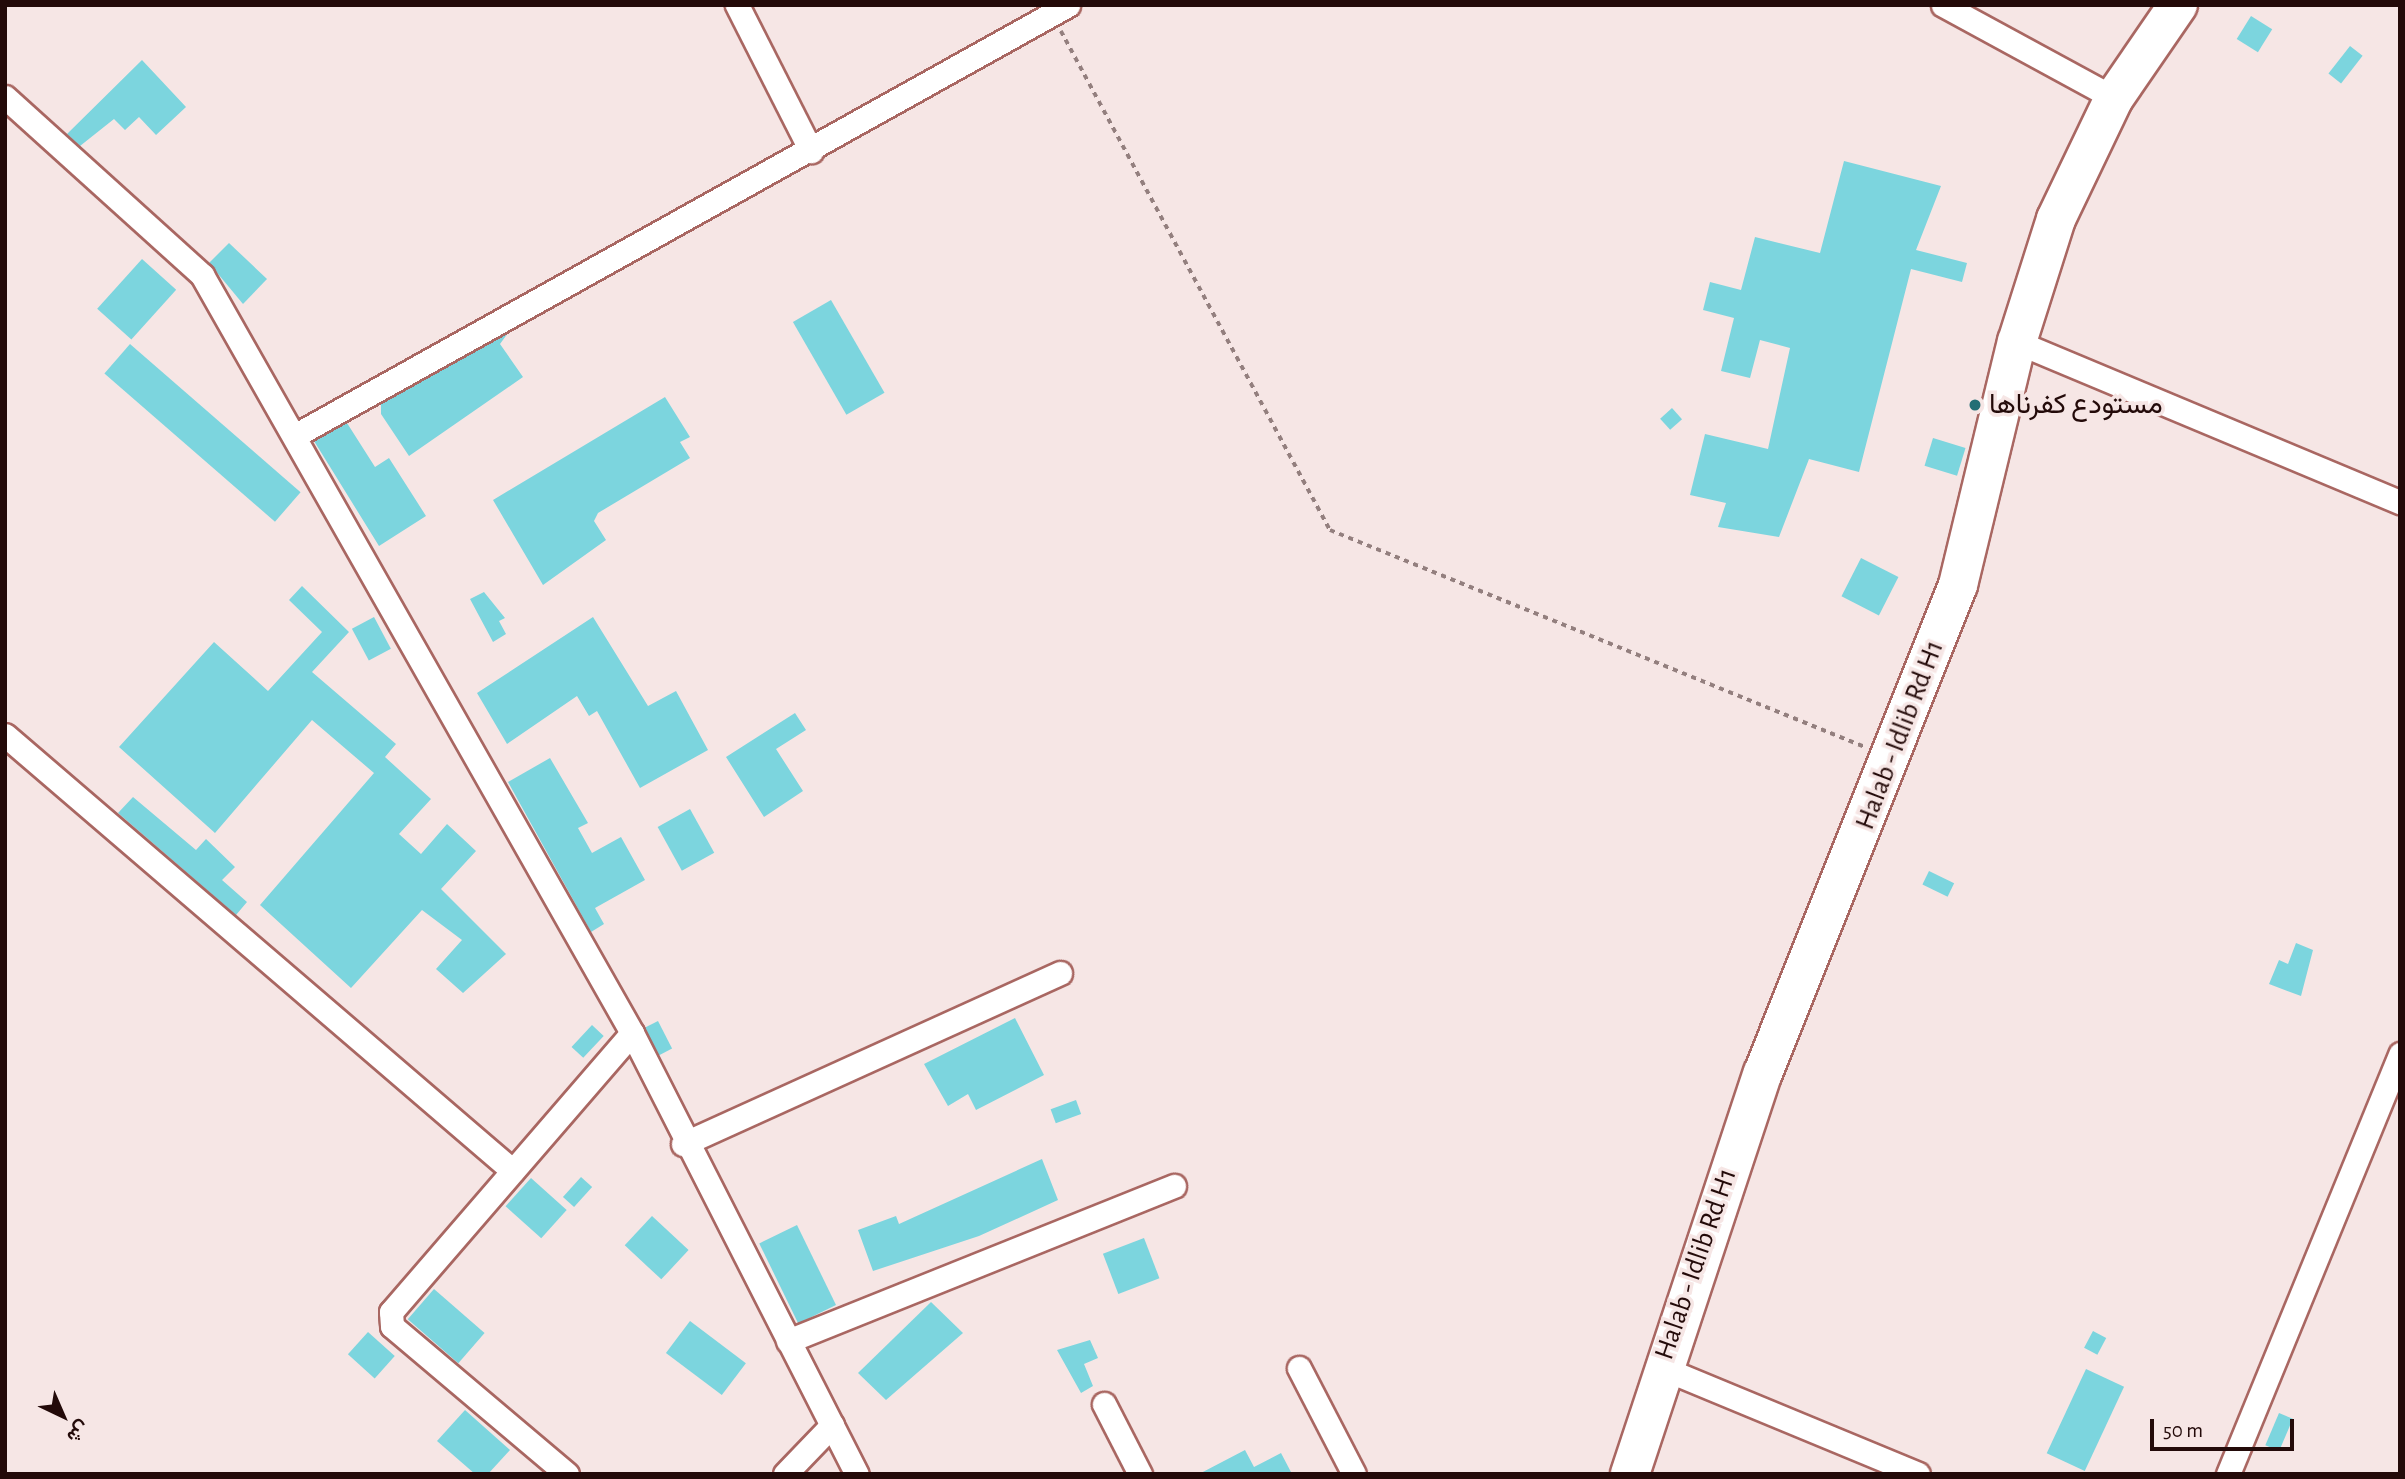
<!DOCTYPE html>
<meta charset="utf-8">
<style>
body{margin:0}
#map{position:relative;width:2405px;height:1479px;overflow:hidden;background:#f6e6e5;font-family:"Alegreya Sans",Vazirmatn,sans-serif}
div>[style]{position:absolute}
.building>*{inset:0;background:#7cd5de;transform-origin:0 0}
.path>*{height:3.5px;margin-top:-1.75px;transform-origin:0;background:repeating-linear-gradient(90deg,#937f7e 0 5px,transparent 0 10px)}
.roads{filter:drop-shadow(2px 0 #a96762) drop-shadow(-2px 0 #a96762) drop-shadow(0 2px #a96762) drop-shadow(0 -2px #a96762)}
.minor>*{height:23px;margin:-11.5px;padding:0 11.5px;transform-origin:11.5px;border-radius:11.5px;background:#fff}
.trunk>*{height:38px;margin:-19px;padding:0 19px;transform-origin:19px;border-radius:19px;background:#fff}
.dots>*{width:19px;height:19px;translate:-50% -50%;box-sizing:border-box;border:4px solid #f6e6e5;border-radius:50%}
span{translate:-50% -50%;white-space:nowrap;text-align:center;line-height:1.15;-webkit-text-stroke:7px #f6e6e5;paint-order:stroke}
.poi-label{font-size:28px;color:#230a09}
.left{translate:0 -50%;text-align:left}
.street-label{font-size:28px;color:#230a09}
.frame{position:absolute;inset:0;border:7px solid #230a09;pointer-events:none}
.north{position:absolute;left:28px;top:1381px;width:70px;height:70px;-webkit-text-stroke:5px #f6e6e5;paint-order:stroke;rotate:136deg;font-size:19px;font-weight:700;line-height:28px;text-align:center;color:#230a09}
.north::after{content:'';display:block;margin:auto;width:24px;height:32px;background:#230a09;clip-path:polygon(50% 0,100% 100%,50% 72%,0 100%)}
.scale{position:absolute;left:2150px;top:1419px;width:144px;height:32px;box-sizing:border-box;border:4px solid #230a09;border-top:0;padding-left:9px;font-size:21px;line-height:24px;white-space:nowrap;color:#230a09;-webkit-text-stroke:5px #f6e6e5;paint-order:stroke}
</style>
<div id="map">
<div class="building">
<i style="left:2251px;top:16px;width:25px;height:27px;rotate:32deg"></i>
<i style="left:2350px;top:46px;width:16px;height:35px;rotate:38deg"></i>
<i style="clip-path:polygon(142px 60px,186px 107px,156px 135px,139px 117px,125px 130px,114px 119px,80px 146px,67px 134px)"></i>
<i style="clip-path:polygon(1844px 161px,1941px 186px,1916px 250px,1967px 263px,1962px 282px,1911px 269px,1859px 472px,1809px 459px,1779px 537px,1718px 527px,1726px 503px,1690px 495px,1705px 434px,1768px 449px,1790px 348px,1760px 340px,1750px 378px,1721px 371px,1734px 318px,1703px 310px,1710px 282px,1741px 290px,1755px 237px,1820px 253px)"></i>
<i style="clip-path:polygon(229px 243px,267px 279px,243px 304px,209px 263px)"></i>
<i style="left:142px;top:259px;width:46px;height:67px;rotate:42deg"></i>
<i style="left:831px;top:300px;width:107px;height:44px;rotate:60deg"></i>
<i style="clip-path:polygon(508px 333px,500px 344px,523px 377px,409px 456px,381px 414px,381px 404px)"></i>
<i style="left:130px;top:344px;width:226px;height:39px;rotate:41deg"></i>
<i style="clip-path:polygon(665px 397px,690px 437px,680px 442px,690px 458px,598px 513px,594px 521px,606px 540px,543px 585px,493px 500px)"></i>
<i style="left:1672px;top:408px;width:15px;height:16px;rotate:48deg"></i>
<i style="clip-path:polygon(347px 423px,375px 467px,389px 458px,426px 516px,379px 546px,314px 441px)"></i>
<i style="left:1933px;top:438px;width:34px;height:29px;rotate:17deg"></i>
<i style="left:1861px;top:558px;width:42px;height:43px;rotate:27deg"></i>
<i style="clip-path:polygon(302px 586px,349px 632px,312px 672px,396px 744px,385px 757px,431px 799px,399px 834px,421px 854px,447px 824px,476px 851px,441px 889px,506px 954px,463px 993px,436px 969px,462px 940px,422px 910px,351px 988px,260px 905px,374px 773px,312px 720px,215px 833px,119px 747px,214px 642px,268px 691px,322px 632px,289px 600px)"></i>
<i style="clip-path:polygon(484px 592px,505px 618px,499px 621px,506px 634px,493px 642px,470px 599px)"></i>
<i style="left:374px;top:617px;width:36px;height:25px;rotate:62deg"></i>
<i style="clip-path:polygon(593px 617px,648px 706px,676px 691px,708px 750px,640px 788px,597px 711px,589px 716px,577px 696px,507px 744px,477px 693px)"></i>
<i style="clip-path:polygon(795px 713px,806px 730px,776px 749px,803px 791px,764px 817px,726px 757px)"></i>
<i style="clip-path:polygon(550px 758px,588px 823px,578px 828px,592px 853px,621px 837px,645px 880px,595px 908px,604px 924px,591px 932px,508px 782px)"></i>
<i style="clip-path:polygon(133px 797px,196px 850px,206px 839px,235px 867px,222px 880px,247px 902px,236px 915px,118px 813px)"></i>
<i style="left:690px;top:809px;width:50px;height:37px;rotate:61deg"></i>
<i style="left:1929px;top:871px;width:28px;height:15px;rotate:26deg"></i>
<i style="clip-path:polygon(2296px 943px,2313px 950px,2301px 996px,2269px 984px,2279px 960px,2288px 964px)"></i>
<i style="clip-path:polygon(1015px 1018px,1044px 1075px,976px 1110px,968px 1094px,948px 1106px,924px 1064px)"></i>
<i style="left:658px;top:1021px;width:31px;height:15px;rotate:63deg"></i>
<i style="left:592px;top:1025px;width:16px;height:30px;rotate:43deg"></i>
<i style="left:1076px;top:1100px;width:15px;height:27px;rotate:70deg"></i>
<i style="clip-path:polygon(1042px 1159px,1058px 1200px,979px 1236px,873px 1271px,858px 1230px,896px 1216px,899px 1224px)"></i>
<i style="left:581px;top:1177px;width:15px;height:27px;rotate:42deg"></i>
<i style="left:531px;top:1178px;width:48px;height:38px;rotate:42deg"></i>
<i style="left:652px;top:1216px;width:50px;height:40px;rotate:43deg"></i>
<i style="left:797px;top:1225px;width:89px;height:42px;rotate:64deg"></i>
<i style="left:1144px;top:1238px;width:43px;height:44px;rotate:69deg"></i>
<i style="left:434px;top:1289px;width:67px;height:40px;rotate:41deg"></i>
<i style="clip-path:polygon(931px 1302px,963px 1333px,886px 1400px,858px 1373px)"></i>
<i style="left:690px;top:1321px;width:70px;height:40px;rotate:37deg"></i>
<i style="left:2093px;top:1331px;width:15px;height:19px;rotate:28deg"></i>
<i style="left:368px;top:1332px;width:36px;height:30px;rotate:42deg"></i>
<i style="clip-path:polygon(1090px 1340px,1098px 1358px,1084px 1364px,1093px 1386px,1081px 1393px,1057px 1350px)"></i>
<i style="left:2086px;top:1369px;width:42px;height:93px;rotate:25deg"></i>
<i style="clip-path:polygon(465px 1410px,510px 1450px,488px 1474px,475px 1474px,437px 1441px)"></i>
<i style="left:2279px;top:1413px;width:15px;height:35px;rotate:23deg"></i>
<i style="clip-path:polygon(1245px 1450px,1254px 1467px,1281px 1453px,1292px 1474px,1199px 1474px)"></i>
</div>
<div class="path">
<i style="left:1061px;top:31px;width:567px;rotate:61.67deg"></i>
<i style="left:1330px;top:530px;width:577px;rotate:22.08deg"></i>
</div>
<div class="roads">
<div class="minor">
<i style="left:737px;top:5px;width:164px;rotate:63.1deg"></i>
<i style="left:1943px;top:5px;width:195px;rotate:28.5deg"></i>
<i style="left:5px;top:97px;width:266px;rotate:42.1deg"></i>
<i style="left:202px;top:275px;width:871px;rotate:60.43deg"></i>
<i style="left:632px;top:1033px;width:495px;rotate:63deg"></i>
<i style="left:2017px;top:342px;width:415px;rotate:22.7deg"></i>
<i style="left:294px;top:436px;width:886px;rotate:-29.11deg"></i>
<i style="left:5px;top:735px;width:669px;rotate:40.64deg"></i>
<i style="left:683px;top:1144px;width:414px;rotate:-24.4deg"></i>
<i style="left:788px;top:1341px;width:416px;rotate:-21.9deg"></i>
<i style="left:1660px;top:1367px;width:279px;rotate:22.5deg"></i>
<i style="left:1299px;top:1368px;width:119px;rotate:62.6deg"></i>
<i style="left:1104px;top:1404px;width:79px;rotate:62.8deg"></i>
<i style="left:567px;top:1474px;width:229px;rotate:-139.8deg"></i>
<i style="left:392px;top:1326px;width:14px;rotate:-94deg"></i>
<i style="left:391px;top:1312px;width:369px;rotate:-49.2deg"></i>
<i style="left:785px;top:1474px;width:68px;rotate:-46.2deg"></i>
<i style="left:2228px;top:1474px;width:454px;rotate:-67.7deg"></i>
</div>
<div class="trunk">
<i style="left:1630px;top:1474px;width:422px;rotate:-71.7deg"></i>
<i style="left:1763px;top:1073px;width:526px;rotate:-68.22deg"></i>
<i style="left:1958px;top:585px;width:250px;rotate:-76.4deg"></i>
<i style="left:2017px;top:342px;width:129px;rotate:-72.4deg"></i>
<i style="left:2056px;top:219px;width:134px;rotate:-64.4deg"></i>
<i style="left:2114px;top:98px;width:113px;rotate:-55.5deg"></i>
</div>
</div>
<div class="dots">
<i style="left:1975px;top:405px;background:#236e75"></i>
</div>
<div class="poi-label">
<span class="left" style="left:1989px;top:405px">مستودع كفرناها</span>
</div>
<div class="street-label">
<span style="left:1900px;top:735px;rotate:-69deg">Halab - Idlib Rd H1</span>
<span style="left:1696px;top:1264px;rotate:-71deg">Halab - Idlib Rd H1</span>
</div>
<div class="frame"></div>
<div class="north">ش</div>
<div class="scale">50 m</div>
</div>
